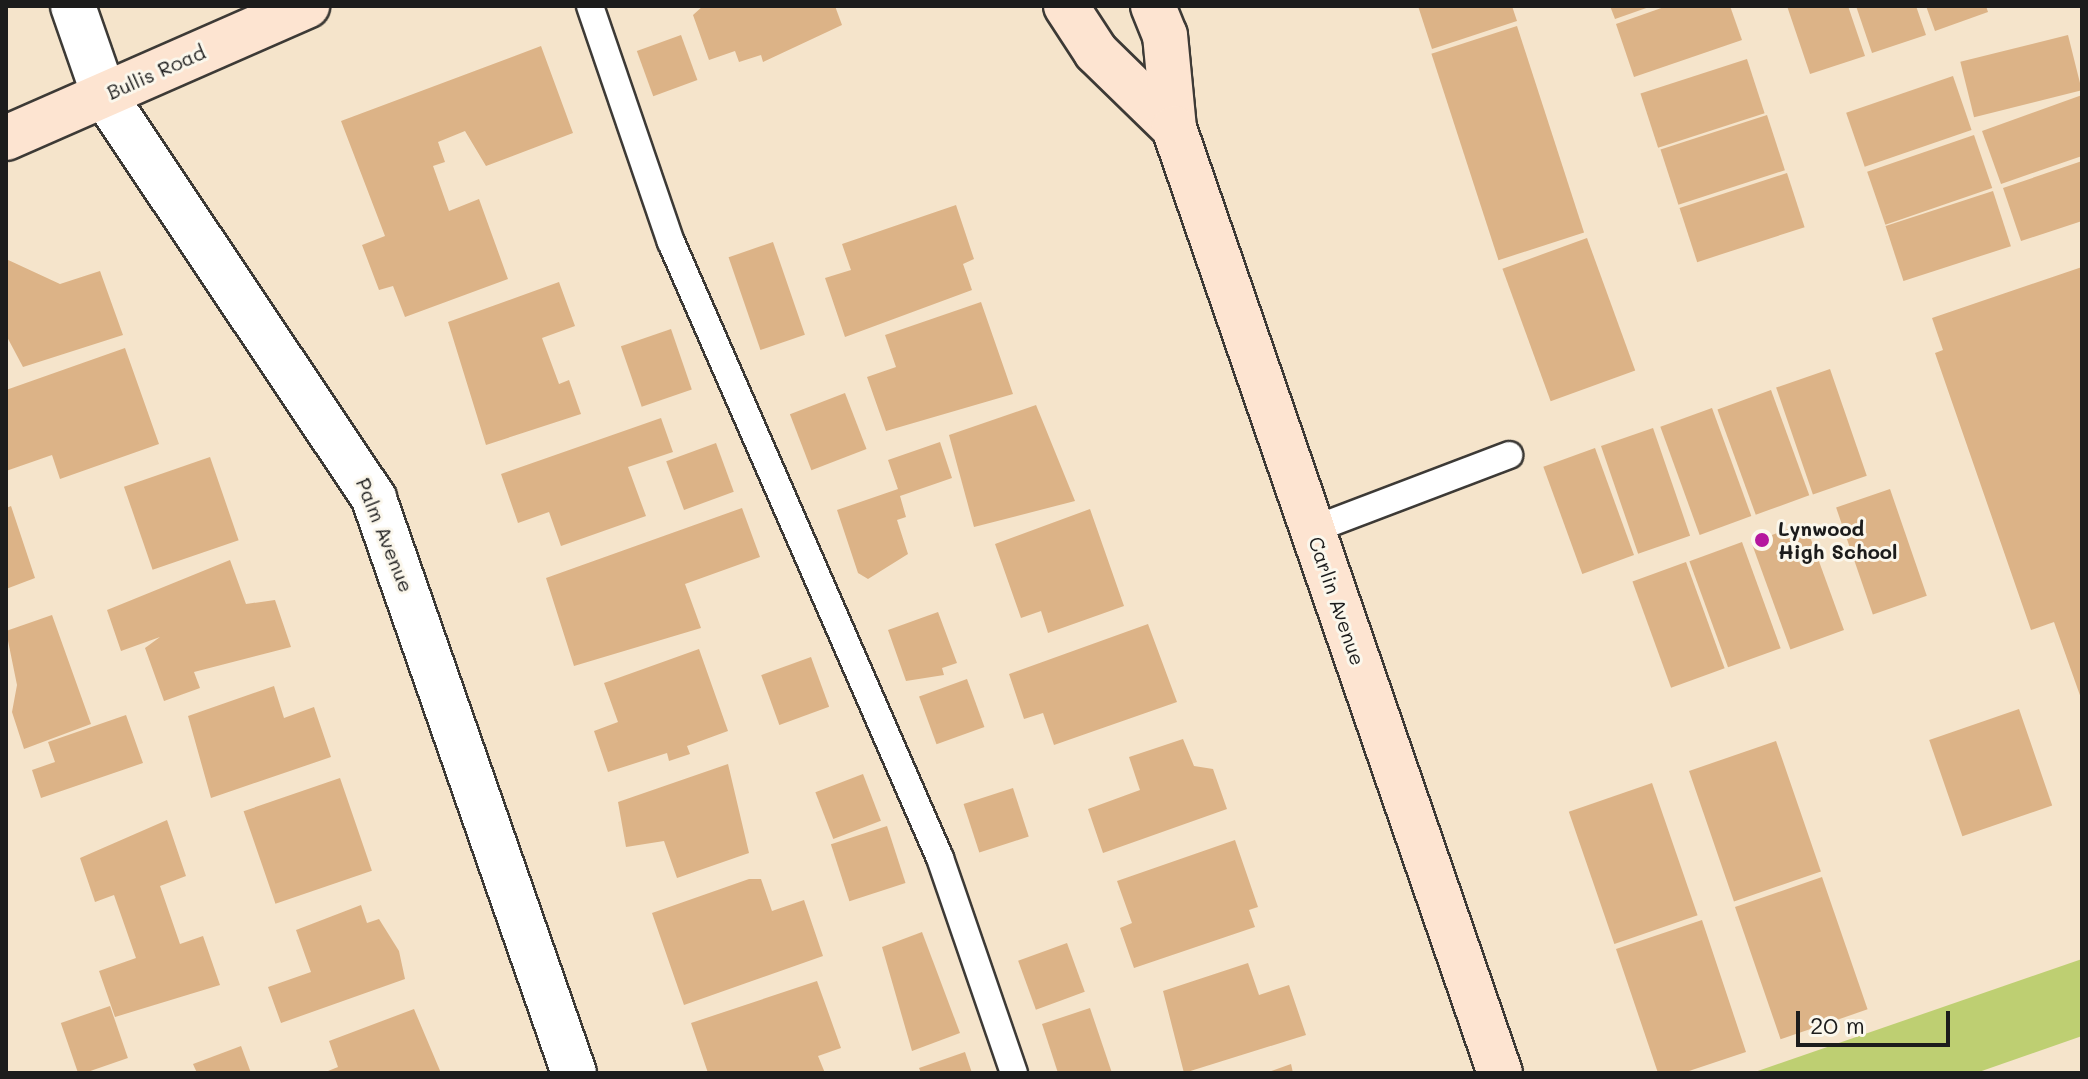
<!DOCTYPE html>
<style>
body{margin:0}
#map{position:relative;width:2088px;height:1079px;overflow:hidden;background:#f5e4cb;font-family:Mali,sans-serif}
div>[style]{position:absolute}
.green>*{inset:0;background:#becf72}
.building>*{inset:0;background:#dcb387;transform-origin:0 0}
.roads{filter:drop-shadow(2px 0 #3d3a36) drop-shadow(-2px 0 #3d3a36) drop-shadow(0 2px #3d3a36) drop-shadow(0 -2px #3d3a36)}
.lane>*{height:26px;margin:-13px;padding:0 13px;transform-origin:13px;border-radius:13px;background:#fff}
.street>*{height:44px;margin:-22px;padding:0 22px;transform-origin:22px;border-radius:22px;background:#fff}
.secondary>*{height:44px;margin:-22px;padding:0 22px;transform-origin:22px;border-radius:22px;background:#fde4d1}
.dots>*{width:22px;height:22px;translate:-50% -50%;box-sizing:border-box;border:4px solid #fbf7ec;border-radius:50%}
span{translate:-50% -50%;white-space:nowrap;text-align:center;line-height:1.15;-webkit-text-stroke:6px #fbf7ec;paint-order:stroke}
.street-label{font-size:20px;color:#1c1c1c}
.poi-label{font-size:20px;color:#1c1c1c;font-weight:700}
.left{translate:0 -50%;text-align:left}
.frame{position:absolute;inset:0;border:8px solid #1c1c1c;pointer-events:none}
.scale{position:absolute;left:1796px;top:1011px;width:154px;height:36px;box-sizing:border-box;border:4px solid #1c1c1c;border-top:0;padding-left:10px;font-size:24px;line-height:28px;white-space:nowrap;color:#1c1c1c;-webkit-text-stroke:6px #fbf7ec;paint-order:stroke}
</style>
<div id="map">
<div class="green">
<i style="clip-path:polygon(2082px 959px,2082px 1036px,1976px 1073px,1752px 1073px)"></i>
</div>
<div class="building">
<i style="clip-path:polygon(703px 6px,835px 6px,842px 25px,763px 62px,761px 55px,739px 62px,735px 51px,709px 60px,693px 15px)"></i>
<i style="clip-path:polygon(1418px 6px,1512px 6px,1517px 21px,1432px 49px)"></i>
<i style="clip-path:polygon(1610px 6px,1652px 6px,1615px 19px)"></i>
<i style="clip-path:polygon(1667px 6px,1730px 6px,1742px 40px,1634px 77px,1616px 24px)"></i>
<i style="clip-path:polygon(1787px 6px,1848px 6px,1865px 56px,1810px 74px)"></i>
<i style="clip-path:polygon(1856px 6px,1916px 6px,1926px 35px,1872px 53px)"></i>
<i style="clip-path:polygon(1926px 6px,1986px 6px,1988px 12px,1935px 31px)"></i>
<i style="left:1517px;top:26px;width:217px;height:90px;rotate:72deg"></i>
<i style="left:681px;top:35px;width:48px;height:47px;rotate:70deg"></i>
<i style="left:2068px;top:35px;width:57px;height:111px;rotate:76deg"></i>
<i style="clip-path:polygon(541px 46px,573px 133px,486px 166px,465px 131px,438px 142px,445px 162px,433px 166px,449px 211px,479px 199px,508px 279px,405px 317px,393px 286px,379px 290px,362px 245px,385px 236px,341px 121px)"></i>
<i style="left:1747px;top:59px;width:57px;height:112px;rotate:72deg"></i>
<i style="left:1953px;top:76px;width:57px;height:113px;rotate:71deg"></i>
<i style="clip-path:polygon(2082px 95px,2082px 156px,2001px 184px,1982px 131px)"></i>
<i style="left:1767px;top:115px;width:58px;height:112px;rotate:72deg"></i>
<i style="left:1974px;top:135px;width:56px;height:113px;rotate:71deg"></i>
<i style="clip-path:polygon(2082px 161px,2082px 221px,2021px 241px,2003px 188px)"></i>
<i style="left:1787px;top:173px;width:57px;height:113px;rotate:72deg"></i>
<i style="left:1993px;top:191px;width:58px;height:113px;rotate:72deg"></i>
<i style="clip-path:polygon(956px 205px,974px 259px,963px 264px,972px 290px,845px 337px,825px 278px,851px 270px,842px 244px)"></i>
<i style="left:1587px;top:238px;width:141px;height:90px;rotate:70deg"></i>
<i style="left:773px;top:242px;width:98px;height:47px;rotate:71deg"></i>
<i style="clip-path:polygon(6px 259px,60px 284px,100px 271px,123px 335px,23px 367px,6px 335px)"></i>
<i style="clip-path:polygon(2082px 267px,2082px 701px,2054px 622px,2031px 630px,1935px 353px,1943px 350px,1932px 318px)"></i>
<i style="clip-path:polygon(559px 282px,575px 326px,542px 338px,559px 384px,569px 380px,581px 414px,486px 445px,448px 322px)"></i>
<i style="clip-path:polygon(981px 302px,1013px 394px,886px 431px,867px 377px,896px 367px,885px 335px)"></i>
<i style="left:671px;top:329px;width:64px;height:53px;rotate:71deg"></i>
<i style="clip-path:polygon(125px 348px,159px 444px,60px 479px,52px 455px,6px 471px,6px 390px)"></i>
<i style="left:1830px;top:369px;width:113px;height:57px;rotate:71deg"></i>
<i style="left:1771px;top:390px;width:112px;height:57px;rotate:70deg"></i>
<i style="left:845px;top:393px;width:60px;height:59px;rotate:69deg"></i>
<i style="clip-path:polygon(1036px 405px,1075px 501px,974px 527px,949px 435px)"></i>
<i style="left:1712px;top:408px;width:115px;height:55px;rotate:70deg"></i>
<i style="clip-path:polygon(661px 418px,673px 452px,628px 467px,646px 516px,561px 546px,549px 512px,518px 523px,501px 474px)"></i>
<i style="left:1653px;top:428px;width:114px;height:55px;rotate:71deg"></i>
<i style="clip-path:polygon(940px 442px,952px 478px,900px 496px,906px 517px,897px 520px,908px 554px,868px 579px,858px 573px,837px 510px,898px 489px,888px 460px)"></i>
<i style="left:716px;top:443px;width:52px;height:53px;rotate:70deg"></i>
<i style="left:1595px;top:448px;width:114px;height:55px;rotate:70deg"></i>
<i style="left:210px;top:457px;width:88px;height:91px;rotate:71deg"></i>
<i style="left:1890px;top:489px;width:113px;height:57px;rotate:71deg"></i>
<i style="clip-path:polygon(11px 506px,35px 578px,6px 589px,6px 508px)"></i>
<i style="clip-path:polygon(742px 508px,760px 557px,685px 584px,701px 628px,574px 666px,546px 578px)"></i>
<i style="clip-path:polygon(1090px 509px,1124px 606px,1048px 633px,1041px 611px,1021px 618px,995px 544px)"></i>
<i style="left:1805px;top:523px;width:114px;height:57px;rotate:70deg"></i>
<i style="left:1742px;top:542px;width:113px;height:56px;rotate:70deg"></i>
<i style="clip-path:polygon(230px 560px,246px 604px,275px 600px,291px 647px,194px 672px,200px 688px,164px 701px,145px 648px,160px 637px,121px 651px,107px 610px)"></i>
<i style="left:1686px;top:562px;width:113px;height:57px;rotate:70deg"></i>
<i style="clip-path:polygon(938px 612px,957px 663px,942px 668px,944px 675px,906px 681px,888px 630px)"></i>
<i style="clip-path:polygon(52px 615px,91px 724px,24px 749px,12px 712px,17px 685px,6px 631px)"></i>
<i style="clip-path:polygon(1148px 624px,1177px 702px,1054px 745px,1043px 713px,1024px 719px,1009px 674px)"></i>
<i style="clip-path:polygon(699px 649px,728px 731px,687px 746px,690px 754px,669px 761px,667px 753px,608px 772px,594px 731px,618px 722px,604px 683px)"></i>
<i style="left:811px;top:657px;width:53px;height:53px;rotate:70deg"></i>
<i style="left:967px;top:679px;width:51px;height:51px;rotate:70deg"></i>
<i style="clip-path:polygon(274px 686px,284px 718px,314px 707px,331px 757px,211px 798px,188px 716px)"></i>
<i style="left:2019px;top:709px;width:102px;height:95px;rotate:71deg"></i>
<i style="clip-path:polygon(126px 715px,143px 763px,41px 798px,32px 770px,55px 762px,48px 742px)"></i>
<i style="clip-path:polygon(1183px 739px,1194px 766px,1213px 769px,1227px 809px,1103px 853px,1088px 809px,1140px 790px,1129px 757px)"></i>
<i style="left:1776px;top:741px;width:138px;height:92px;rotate:71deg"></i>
<i style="clip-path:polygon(728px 764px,749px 853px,677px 878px,664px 841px,626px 847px,618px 802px)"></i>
<i style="left:863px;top:774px;width:50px;height:51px;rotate:69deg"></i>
<i style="left:340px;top:778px;width:98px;height:102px;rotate:71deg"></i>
<i style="left:1652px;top:783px;width:140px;height:88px;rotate:71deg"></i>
<i style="left:1013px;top:788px;width:51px;height:52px;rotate:72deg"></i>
<i style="clip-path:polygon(167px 820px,186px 876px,160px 886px,180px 944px,203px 936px,220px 985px,115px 1017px,99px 971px,136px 958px,114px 895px,95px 902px,80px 858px)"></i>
<i style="left:887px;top:826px;width:60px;height:59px;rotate:72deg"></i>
<i style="clip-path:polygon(1235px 840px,1258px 907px,1249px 910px,1255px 927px,1134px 968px,1120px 928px,1132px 923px,1117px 881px)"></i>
<i style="left:1822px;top:877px;width:140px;height:92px;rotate:71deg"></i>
<i style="clip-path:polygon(749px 879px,761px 879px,772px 911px,804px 900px,823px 956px,684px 1005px,652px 913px)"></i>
<i style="clip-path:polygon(361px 905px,367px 923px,379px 919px,399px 951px,405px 979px,281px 1023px,268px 987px,311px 972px,296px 930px)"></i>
<i style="clip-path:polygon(1702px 920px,1746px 1052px,1683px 1073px,1658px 1073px,1616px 949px)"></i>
<i style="clip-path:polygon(922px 932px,960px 1033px,912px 1051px,882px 947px)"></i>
<i style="left:1067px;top:943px;width:52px;height:52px;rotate:70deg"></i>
<i style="clip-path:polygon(1248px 963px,1259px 995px,1289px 985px,1306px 1035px,1184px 1073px,1163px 991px)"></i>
<i style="clip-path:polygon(817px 981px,841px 1048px,818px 1056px,825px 1073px,708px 1073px,691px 1023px)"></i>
<i style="left:110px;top:1006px;width:55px;height:52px;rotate:71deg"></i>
<i style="clip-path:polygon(1090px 1008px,1112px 1073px,1058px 1073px,1042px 1024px)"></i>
<i style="clip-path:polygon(414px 1009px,441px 1073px,323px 1073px,338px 1067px,329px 1041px)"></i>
<i style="clip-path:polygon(241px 1046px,251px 1073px,197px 1073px,193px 1064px)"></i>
<i style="clip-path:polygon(965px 1052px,972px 1073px,921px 1073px,919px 1068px)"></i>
<i style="clip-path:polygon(1291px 1064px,1293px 1073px,1266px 1073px)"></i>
</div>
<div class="roads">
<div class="lane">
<i style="left:590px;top:6px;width:250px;rotate:71.1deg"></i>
<i style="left:671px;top:242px;width:672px;rotate:66.41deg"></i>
<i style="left:940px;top:858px;width:227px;rotate:71deg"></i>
<i style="left:1312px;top:530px;width:211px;rotate:-20.8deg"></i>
</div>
<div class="street">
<i style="left:73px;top:6px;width:94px;rotate:70.8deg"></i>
<i style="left:104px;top:95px;width:486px;rotate:56.2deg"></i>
<i style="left:374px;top:499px;width:608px;rotate:70.79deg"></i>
</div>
<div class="secondary">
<i style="left:1066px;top:6px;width:55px;rotate:56.9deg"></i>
<i style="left:1096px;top:52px;width:109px;rotate:44.3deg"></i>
<i style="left:1153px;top:6px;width:31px;rotate:68deg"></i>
<i style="left:1165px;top:35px;width:93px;rotate:84.5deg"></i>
<i style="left:1174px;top:128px;width:1000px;rotate:70.97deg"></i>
<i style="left:6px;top:138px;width:329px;rotate:-23.7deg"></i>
</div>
</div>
<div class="dots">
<i style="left:1762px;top:540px;background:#b5179e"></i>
</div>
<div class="street-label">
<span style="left:156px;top:72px;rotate:-24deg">Bullis Road</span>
<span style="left:385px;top:535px;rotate:68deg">Palm Avenue</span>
<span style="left:1337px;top:601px;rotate:71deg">Carlin Avenue</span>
</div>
<div class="poi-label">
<span class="left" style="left:1778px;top:540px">Lynwood<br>High School</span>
</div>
<div class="frame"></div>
<div class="scale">20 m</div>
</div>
